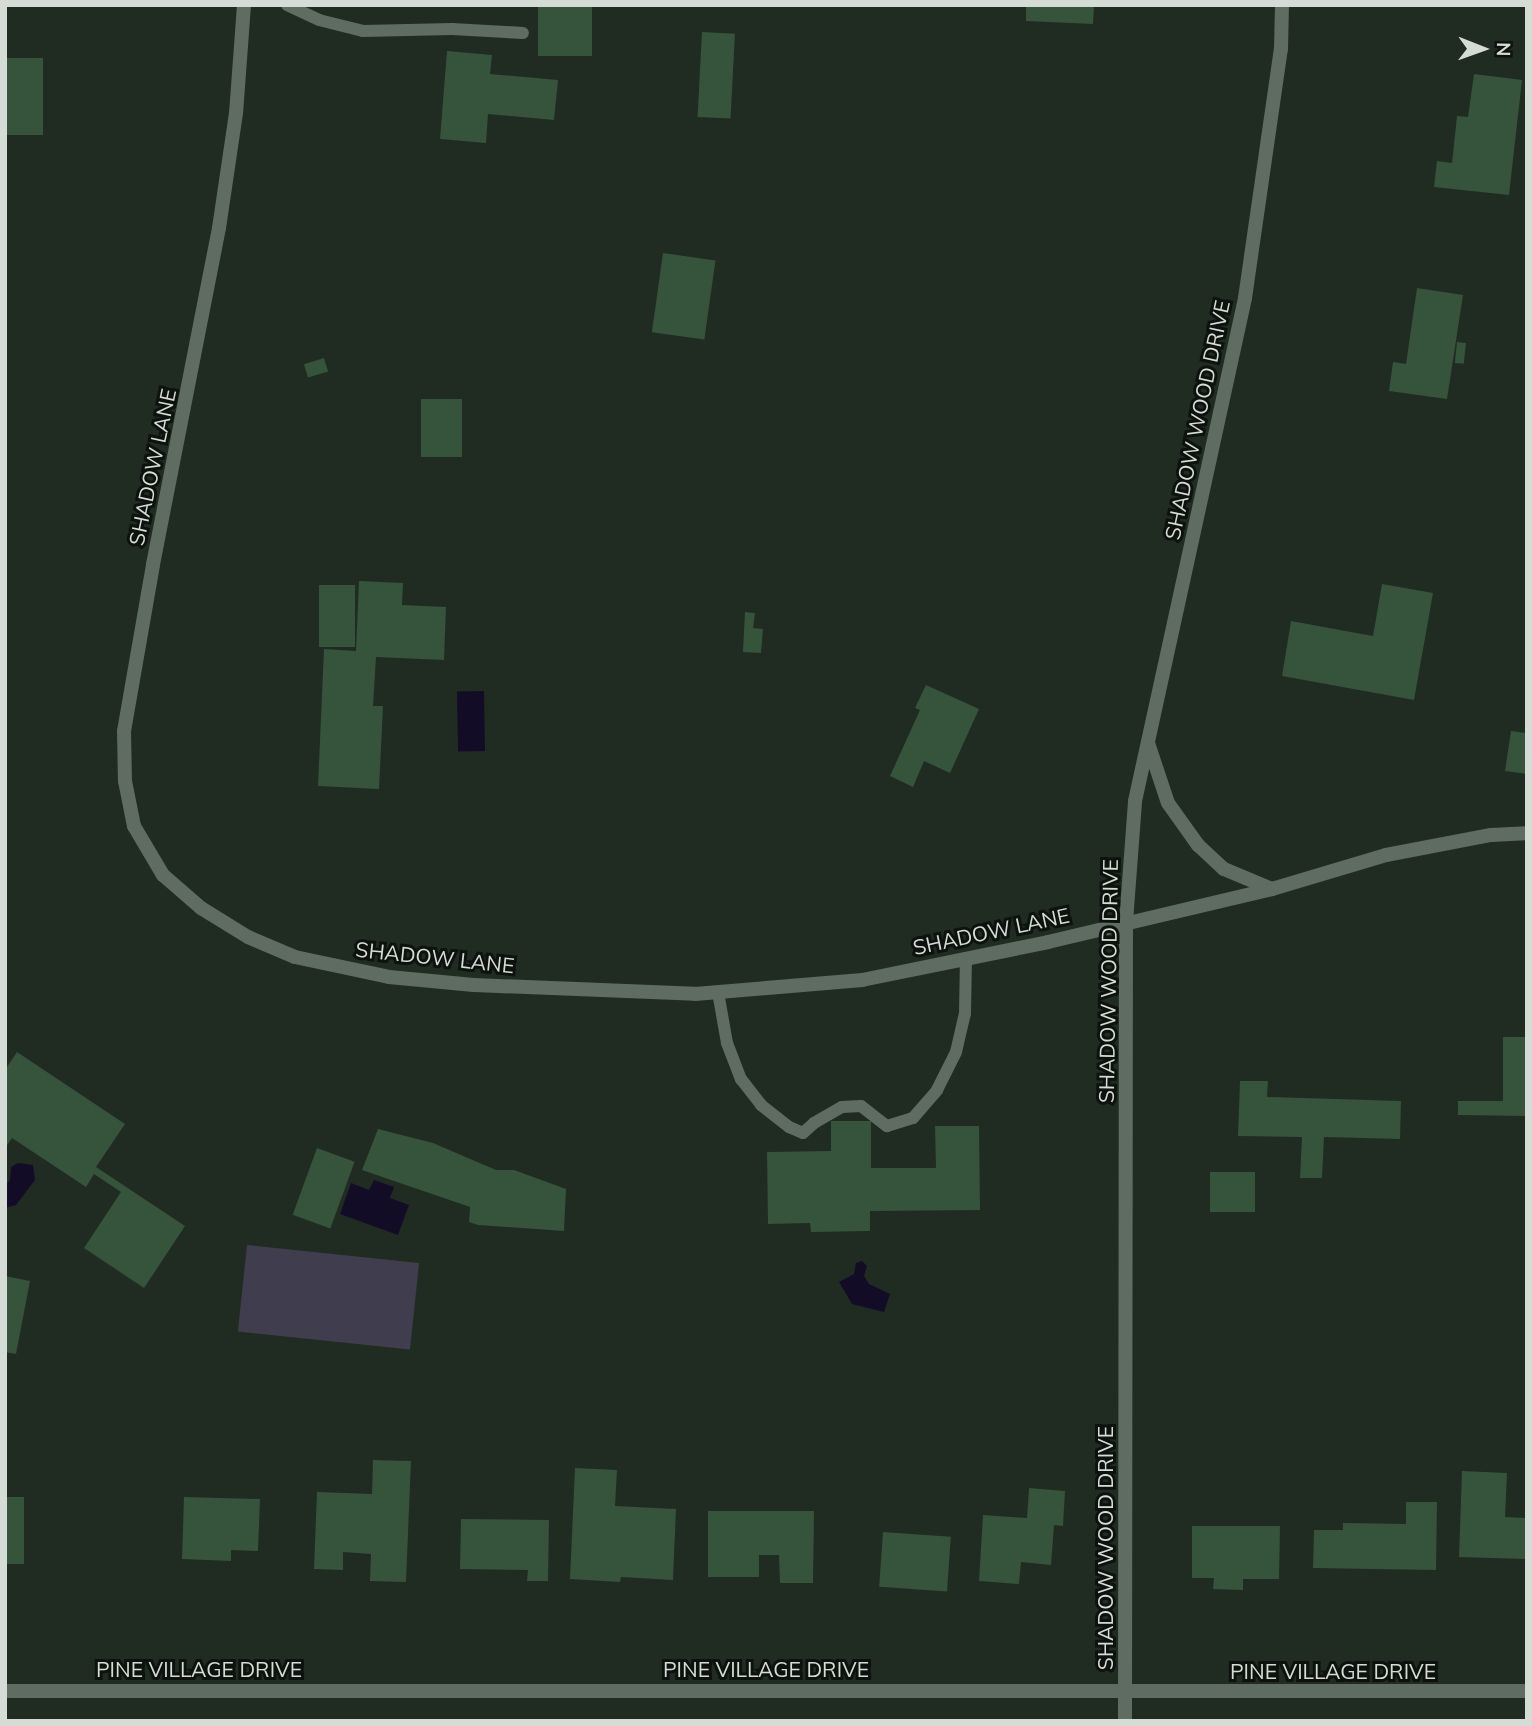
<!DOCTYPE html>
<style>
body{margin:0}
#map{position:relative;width:1532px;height:1726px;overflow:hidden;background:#202c22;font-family:Mulish,sans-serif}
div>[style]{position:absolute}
.green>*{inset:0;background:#403d4f;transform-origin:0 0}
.water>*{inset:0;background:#130c27;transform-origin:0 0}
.building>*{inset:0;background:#36533c;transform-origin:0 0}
.service>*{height:12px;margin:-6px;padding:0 6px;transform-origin:6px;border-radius:6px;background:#5f6c61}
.minor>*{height:14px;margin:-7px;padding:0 7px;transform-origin:7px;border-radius:7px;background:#5f6c61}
span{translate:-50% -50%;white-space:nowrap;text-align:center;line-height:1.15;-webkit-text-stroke:6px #0d120e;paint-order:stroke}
.street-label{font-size:21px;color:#d4dcd5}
.frame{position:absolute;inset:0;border:7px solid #d4dcd5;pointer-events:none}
.north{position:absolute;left:1448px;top:14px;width:70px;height:70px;-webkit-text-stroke:5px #0d120e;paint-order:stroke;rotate:91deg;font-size:19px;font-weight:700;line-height:28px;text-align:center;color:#d4dcd5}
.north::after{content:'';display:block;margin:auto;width:24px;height:32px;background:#d4dcd5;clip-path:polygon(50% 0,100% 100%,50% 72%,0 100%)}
</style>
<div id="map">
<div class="green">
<i style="left:247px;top:1245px;width:173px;height:87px;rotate:6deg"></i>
</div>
<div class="water">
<i style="left:484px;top:691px;width:60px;height:27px;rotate:89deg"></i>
<i style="clip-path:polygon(18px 1163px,33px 1165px,35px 1180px,16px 1205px,5px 1208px,5px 1186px,10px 1180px,11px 1167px)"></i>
<i style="clip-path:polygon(374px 1180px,394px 1187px,390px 1198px,409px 1205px,398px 1235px,340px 1214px,351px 1183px,369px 1190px)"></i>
<i style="clip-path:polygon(862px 1261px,867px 1266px,864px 1276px,869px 1284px,890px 1294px,884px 1312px,852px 1304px,839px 1282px,854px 1274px,856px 1263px)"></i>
</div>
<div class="building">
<i style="left:538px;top:5px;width:54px;height:51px"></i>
<i style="clip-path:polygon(1026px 5px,1094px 5px,1093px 24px,1026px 21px)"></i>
<i style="left:702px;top:32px;width:33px;height:85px;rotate:3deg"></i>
<i style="clip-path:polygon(447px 51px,492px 55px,490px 74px,558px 80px,554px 120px,488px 114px,486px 143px,440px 139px)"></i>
<i style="left:5px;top:58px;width:38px;height:77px"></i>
<i style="clip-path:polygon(1474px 74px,1522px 80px,1509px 195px,1434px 187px,1437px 161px,1452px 163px,1457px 116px,1468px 117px)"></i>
<i style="left:663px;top:253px;width:53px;height:80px;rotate:8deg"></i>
<i style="clip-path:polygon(1417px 288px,1463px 295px,1447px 399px,1389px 391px,1393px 362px,1406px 364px)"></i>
<i style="left:1457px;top:342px;width:9px;height:21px;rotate:6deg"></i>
<i style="left:324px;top:358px;width:14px;height:21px;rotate:73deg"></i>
<i style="left:421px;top:399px;width:41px;height:58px"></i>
<i style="clip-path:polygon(359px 581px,403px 583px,402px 605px,446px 607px,444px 660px,376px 657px,373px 706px,383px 706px,379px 789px,318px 786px,324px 649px,356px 651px)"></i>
<i style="clip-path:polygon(1382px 584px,1433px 593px,1414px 700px,1282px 676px,1291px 621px,1373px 636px)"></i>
<i style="left:319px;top:585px;width:36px;height:62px"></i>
<i style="clip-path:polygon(745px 612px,755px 613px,753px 628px,763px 629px,761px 653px,743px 652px)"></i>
<i style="clip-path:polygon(926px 685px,979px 709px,950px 773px,924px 761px,913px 787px,890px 776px,920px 710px,915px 708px)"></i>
<i style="clip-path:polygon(1511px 731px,1527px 733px,1527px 774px,1505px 771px)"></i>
<i style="clip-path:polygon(1503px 1037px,1527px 1037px,1527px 1116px,1458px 1115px,1458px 1101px,1503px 1101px)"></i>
<i style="clip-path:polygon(17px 1052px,125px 1124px,96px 1167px,185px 1226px,144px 1288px,84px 1248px,121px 1192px,94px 1174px,86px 1187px,12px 1138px,5px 1148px,5px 1070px)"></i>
<i style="clip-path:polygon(1240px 1081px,1268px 1081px,1267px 1097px,1401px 1101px,1400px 1139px,1324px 1137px,1322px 1178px,1300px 1178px,1302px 1137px,1238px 1136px)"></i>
<i style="clip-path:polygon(831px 1121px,871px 1121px,871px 1168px,936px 1168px,935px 1126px,979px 1126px,980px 1210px,870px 1211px,870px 1231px,811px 1232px,810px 1223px,768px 1224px,767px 1152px,831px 1151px)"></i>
<i style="clip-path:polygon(378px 1129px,433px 1143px,496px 1170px,514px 1170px,566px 1189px,564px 1231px,478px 1225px,469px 1222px,470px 1207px,362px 1170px)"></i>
<i style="left:317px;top:1148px;width:40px;height:71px;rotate:20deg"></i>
<i style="left:1255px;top:1172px;width:40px;height:45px;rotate:90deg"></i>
<i style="clip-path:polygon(5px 1276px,30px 1281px,16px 1354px,5px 1352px)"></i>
<i style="clip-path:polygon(373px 1460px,411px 1461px,406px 1582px,370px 1581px,371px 1554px,343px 1552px,343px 1570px,314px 1569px,317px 1492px,372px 1494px)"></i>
<i style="clip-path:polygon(575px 1468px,617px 1470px,615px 1506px,676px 1509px,673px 1580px,621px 1577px,620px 1582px,570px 1579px)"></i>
<i style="clip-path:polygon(1462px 1471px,1507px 1473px,1505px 1517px,1527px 1518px,1527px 1559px,1459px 1557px)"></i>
<i style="clip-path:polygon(1029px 1488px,1065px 1491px,1063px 1526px,1054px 1525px,1051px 1565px,1021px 1562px,1019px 1584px,979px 1581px,983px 1515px,1027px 1518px)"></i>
<i style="left:5px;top:1497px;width:19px;height:67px"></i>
<i style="clip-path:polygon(184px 1497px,260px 1499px,258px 1551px,231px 1550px,231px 1561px,182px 1559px)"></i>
<i style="clip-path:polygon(1406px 1502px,1437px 1502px,1436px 1570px,1313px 1568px,1314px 1530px,1343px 1530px,1343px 1523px,1406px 1524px)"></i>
<i style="clip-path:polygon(708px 1511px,814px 1511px,813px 1583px,780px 1583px,779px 1555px,759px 1555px,759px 1577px,708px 1577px)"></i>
<i style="clip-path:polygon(461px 1519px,549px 1520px,548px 1581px,527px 1581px,528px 1570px,460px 1569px)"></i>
<i style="clip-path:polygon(1192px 1526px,1280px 1526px,1279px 1579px,1243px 1579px,1243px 1590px,1213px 1589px,1214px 1578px,1192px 1578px)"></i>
<i style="left:883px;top:1532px;width:68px;height:55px;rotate:4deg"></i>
</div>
<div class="service">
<i style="left:287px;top:5px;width:35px;rotate:25deg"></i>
<i style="left:319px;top:20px;width:45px;rotate:14deg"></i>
<i style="left:363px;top:31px;width:89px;rotate:-1.3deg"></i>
<i style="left:452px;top:29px;width:71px;rotate:3.2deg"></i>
<i style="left:718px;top:992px;width:52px;rotate:80deg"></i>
<i style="left:727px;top:1043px;width:39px;rotate:69deg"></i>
<i style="left:741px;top:1079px;width:33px;rotate:52deg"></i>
<i style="left:761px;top:1105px;width:36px;rotate:38deg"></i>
<i style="left:789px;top:1127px;width:15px;rotate:23deg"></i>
<i style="left:803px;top:1133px;width:15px;rotate:-42deg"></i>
<i style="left:814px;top:1123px;width:32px;rotate:-30deg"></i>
<i style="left:842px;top:1107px;width:19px;rotate:-3deg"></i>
<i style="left:861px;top:1106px;width:33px;rotate:38deg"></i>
<i style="left:887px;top:1126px;width:27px;rotate:-17deg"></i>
<i style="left:913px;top:1118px;width:37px;rotate:-49deg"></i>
<i style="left:937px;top:1090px;width:42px;rotate:-63.4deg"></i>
<i style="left:956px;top:1052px;width:39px;rotate:-77deg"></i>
<i style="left:965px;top:1014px;width:56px;rotate:-89deg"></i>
</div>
<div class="minor">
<i style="left:244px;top:5px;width:108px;rotate:94.2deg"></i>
<i style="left:236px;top:113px;width:116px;rotate:98.4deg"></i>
<i style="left:219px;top:228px;width:343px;rotate:101.1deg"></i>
<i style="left:153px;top:565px;width:169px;rotate:99.9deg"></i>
<i style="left:124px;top:731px;width:50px;rotate:88.9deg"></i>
<i style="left:125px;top:781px;width:46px;rotate:78.7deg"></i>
<i style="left:134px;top:826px;width:57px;rotate:59.4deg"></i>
<i style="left:163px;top:875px;width:50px;rotate:41deg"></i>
<i style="left:201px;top:908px;width:55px;rotate:31.7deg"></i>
<i style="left:248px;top:937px;width:51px;rotate:23.1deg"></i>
<i style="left:295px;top:957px;width:96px;rotate:12deg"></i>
<i style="left:389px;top:977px;width:85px;rotate:5.4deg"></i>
<i style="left:474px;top:985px;width:221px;rotate:2.3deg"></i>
<i style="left:695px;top:994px;width:168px;rotate:-4.8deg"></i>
<i style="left:862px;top:980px;width:190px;rotate:-11.5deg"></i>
<i style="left:1048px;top:942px;width:230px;rotate:-13.3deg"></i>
<i style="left:1272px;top:889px;width:119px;rotate:-16.6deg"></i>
<i style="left:1386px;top:855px;width:107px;rotate:-10.8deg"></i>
<i style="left:1491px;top:835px;width:36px;rotate:-3deg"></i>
<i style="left:1148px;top:743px;width:63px;rotate:71.6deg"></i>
<i style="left:1168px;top:803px;width:52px;rotate:54.5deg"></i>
<i style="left:1198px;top:845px;width:35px;rotate:43deg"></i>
<i style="left:1224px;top:869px;width:52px;rotate:22.6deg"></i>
<i style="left:5px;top:1691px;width:1522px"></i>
<i style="left:1125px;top:1721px;width:799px;rotate:-89.93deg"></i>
<i style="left:1126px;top:922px;width:121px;rotate:-85.7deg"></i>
<i style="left:1135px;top:801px;width:515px;rotate:-77.66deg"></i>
<i style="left:1245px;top:298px;width:252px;rotate:-81.8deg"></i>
<i style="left:1281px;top:49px;width:44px;rotate:-88.7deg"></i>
</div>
<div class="street-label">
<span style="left:1197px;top:420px;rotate:-78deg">SHADOW WOOD DRIVE</span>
<span style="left:152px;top:467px;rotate:-78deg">SHADOW LANE</span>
<span style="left:991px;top:931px;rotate:-12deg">SHADOW LANE</span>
<span style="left:435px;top:957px;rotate:6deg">SHADOW LANE</span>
<span style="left:1108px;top:981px;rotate:-89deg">SHADOW WOOD DRIVE</span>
<span style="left:1105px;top:1548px;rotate:-90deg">SHADOW WOOD DRIVE</span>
<span style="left:199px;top:1669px">PINE VILLAGE DRIVE</span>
<span style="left:766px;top:1669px">PINE VILLAGE DRIVE</span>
<span style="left:1333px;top:1671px">PINE VILLAGE DRIVE</span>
</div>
<div class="frame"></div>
<div class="north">N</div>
</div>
